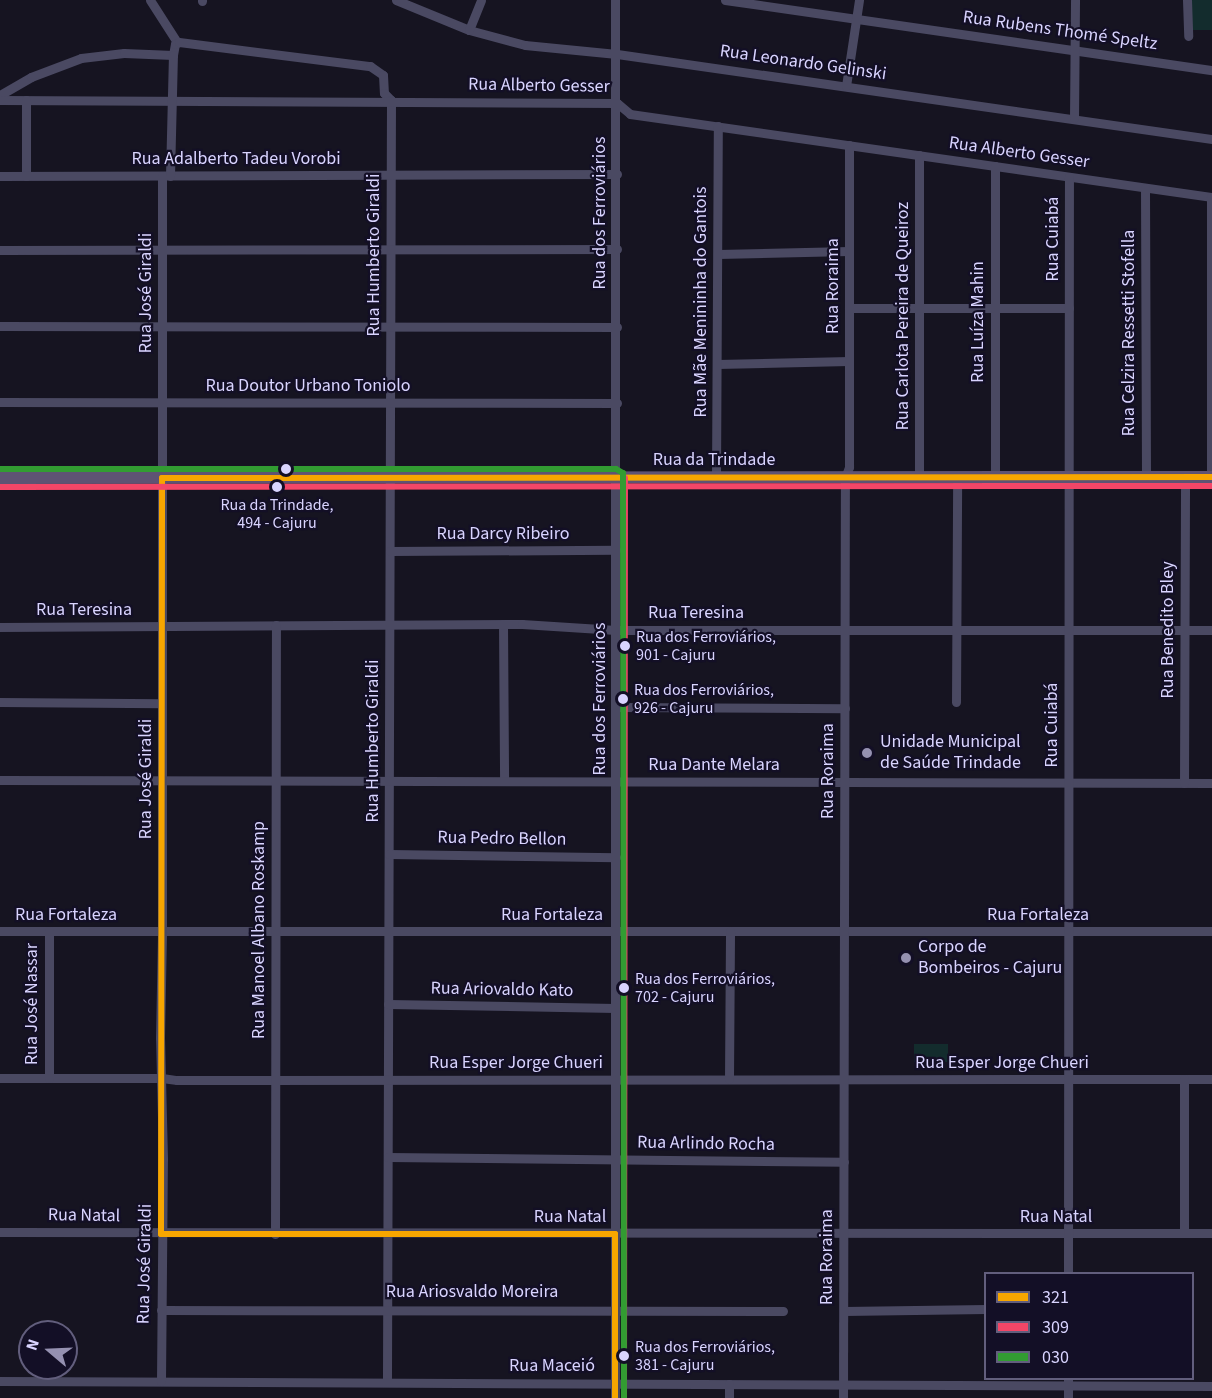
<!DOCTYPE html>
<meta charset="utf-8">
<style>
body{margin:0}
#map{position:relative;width:1212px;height:1398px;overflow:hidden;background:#161421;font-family:"Source Sans 3",sans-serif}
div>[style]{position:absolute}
.green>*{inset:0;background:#132c2d;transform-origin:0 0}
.minor>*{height:9px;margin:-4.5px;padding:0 4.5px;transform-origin:4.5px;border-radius:4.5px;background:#4a4962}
.major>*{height:12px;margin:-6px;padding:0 6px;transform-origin:6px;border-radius:6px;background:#5e5373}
.bus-1>*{height:6px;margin:-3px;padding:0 3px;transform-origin:3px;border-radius:3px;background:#f7a600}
.bus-2>*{height:6px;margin:-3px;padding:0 3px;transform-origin:3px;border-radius:3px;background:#f34667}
.bus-3>*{height:6px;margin:-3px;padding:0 3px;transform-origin:3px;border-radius:3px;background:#329c32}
.dots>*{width:16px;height:16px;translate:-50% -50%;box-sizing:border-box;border:3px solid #130f26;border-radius:50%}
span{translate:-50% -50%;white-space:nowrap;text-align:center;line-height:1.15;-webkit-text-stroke:4.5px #130f26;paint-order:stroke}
.bus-label{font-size:16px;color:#d9d4ff}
.left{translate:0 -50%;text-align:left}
.street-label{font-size:18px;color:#d9d4ff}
.poi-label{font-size:18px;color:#d9d4ff}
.legend{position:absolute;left:984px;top:1272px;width:210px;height:108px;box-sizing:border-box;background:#130f26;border:2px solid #625e7d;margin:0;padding:8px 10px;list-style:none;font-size:18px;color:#d9d4ff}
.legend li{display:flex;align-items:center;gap:12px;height:30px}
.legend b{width:30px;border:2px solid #625e7d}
.north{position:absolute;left:18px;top:1320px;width:60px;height:60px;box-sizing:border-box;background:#130f26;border:2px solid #625e7d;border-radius:50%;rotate:289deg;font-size:16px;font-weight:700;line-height:24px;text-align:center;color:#d9d4ff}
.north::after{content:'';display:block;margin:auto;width:21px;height:27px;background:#9591b1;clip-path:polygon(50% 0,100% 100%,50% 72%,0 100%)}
</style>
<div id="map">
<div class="green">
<i style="left:1192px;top:0;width:20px;height:30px"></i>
<i style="left:914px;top:1044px;width:34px;height:18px"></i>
</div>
<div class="minor">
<i style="left:150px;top:0;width:50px;rotate:57.3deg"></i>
<i style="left:396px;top:0;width:79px;rotate:22.3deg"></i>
<i style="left:469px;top:30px;width:58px;rotate:15deg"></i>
<i style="left:525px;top:45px;width:92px;rotate:5.6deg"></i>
<i style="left:617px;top:54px;width:601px;rotate:8.13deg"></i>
<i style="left:725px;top:0;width:492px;rotate:8.2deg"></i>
<i style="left:1187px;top:0;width:36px;rotate:88deg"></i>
<i style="left:202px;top:1px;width:1px;rotate:-90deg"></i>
<i style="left:469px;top:30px;width:32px;rotate:-68deg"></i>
<i style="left:846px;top:86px;width:87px;rotate:-81.4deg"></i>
<i style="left:0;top:95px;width:36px;rotate:-30deg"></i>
<i style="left:31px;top:77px;width:53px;rotate:-20.8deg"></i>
<i style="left:81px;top:58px;width:43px;rotate:-6.6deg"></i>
<i style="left:124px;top:53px;width:49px;rotate:2.3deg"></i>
<i style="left:173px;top:55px;width:11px;rotate:-80deg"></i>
<i style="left:175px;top:44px;width:4px;rotate:-27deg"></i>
<i style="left:179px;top:42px;width:193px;rotate:7.2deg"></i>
<i style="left:370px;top:66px;width:16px;rotate:35deg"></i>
<i style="left:383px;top:75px;width:18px;rotate:87deg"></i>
<i style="left:384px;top:93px;width:10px;rotate:45deg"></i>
<i style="left:391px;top:100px;width:1282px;rotate:90.18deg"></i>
<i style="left:0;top:100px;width:617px;rotate:0.28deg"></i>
<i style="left:617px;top:103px;width:17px;rotate:40deg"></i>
<i style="left:630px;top:114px;width:588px;rotate:8.12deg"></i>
<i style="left:26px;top:100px;width:76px;rotate:90deg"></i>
<i style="left:1074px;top:118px;width:118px;rotate:-89.5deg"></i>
<i style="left:919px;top:155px;width:323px;rotate:90deg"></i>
<i style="left:0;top:176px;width:617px;rotate:-0.19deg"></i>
<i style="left:170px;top:176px;width:121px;rotate:-88.6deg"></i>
<i style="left:1145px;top:188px;width:290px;rotate:89.8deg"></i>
<i style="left:1211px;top:197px;width:280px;rotate:90deg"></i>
<i style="left:0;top:250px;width:617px;rotate:-0.09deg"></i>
<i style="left:718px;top:254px;width:131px;rotate:-1.3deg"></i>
<i style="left:849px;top:308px;width:220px"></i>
<i style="left:0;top:326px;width:617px;rotate:0.09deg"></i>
<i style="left:717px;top:364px;width:132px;rotate:-1.3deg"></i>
<i style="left:0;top:402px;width:617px;rotate:0.09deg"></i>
<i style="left:716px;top:478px;width:352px;rotate:-89.7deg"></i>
<i style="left:995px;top:478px;width:312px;rotate:-90deg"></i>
<i style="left:390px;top:551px;width:226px;rotate:-0.3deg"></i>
<i style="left:503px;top:624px;width:157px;rotate:89.6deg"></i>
<i style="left:0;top:627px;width:522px;rotate:-0.33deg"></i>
<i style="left:522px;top:624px;width:94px;rotate:3.7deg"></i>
<i style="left:616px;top:630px;width:596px"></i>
<i style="left:0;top:702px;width:162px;rotate:0.4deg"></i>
<i style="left:956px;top:702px;width:224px;rotate:-89.7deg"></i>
<i style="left:616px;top:707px;width:229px;rotate:0.3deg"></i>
<i style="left:0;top:780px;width:1212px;rotate:0.14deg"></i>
<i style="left:1184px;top:783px;width:306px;rotate:-89.8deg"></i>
<i style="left:389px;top:854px;width:227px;rotate:0.8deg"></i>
<i style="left:0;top:931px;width:1212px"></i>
<i style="left:388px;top:1004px;width:227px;rotate:1deg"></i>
<i style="left:0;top:1078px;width:162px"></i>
<i style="left:162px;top:1078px;width:15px;rotate:8deg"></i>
<i style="left:177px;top:1080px;width:1035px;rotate:-0.06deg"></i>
<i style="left:49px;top:1078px;width:147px;rotate:-90deg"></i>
<i style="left:729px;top:1079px;width:148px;rotate:-89.6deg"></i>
<i style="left:1184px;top:1079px;width:154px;rotate:90deg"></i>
<i style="left:388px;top:1157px;width:456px;rotate:0.6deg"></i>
<i style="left:0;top:1232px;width:1212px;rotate:0.05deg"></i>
<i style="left:275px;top:1234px;width:609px;rotate:-89.91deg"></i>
<i style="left:1068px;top:1274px;width:1097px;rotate:-89.95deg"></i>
<i style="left:161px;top:1310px;width:622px;rotate:0.09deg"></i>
<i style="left:844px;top:1311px;width:142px;rotate:-0.8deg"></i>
<i style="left:0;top:1381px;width:1212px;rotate:0.24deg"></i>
<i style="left:161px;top:1381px;width:222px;rotate:-89.5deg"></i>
<i style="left:163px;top:1159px;width:121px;rotate:-91.4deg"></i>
<i style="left:160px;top:1038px;width:107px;rotate:-88.9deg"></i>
<i style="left:162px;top:931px;width:755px;rotate:-90deg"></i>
<i style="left:615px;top:1398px;width:1398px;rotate:-90deg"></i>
<i style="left:729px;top:1398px;width:14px;rotate:-90deg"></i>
<i style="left:843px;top:1398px;width:920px;rotate:-89.88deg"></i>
<i style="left:845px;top:478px;width:12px;rotate:-70deg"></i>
<i style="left:849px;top:467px;width:322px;rotate:-90deg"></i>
<i style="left:1068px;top:1398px;width:20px;rotate:-90deg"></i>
</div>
<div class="major">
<i style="left:0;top:478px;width:1212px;rotate:-0.05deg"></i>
</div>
<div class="bus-1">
<i style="left:615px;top:1398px;width:164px;rotate:-90deg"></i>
<i style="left:615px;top:1234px;width:454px;rotate:180deg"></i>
<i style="left:161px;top:1234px;width:756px;rotate:-89.92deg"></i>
<i style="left:162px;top:478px;width:1050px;rotate:-0.05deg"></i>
</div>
<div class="bus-2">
<i style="left:0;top:487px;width:1212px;rotate:-0.05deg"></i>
<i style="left:624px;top:1398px;width:920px;rotate:-89.94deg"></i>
</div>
<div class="bus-3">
<i style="left:0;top:469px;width:616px"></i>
<i style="left:616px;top:469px;width:8px;rotate:30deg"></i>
<i style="left:623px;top:473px;width:925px;rotate:89.94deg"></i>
</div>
<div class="dots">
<i style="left:286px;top:469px;background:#d9d4ff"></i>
<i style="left:277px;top:487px;background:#d9d4ff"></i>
<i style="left:625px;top:646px;background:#d9d4ff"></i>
<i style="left:623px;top:699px;background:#d9d4ff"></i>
<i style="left:867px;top:753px;background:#9591b1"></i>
<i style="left:906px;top:958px;background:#9591b1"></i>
<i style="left:624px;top:988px;background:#d9d4ff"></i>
<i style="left:624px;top:1356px;background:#d9d4ff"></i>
</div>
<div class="bus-label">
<span style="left:277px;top:514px">Rua da Trindade,<br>494 - Cajuru</span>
<span class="left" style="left:636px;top:646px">Rua dos Ferroviários,<br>901 - Cajuru</span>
<span class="left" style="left:634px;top:699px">Rua dos Ferroviários,<br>926 - Cajuru</span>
<span class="left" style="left:635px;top:988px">Rua dos Ferroviários,<br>702 - Cajuru</span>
<span class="left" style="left:635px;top:1356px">Rua dos Ferroviários,<br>381 - Cajuru</span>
</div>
<div class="street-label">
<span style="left:1060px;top:31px;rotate:8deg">Rua Rubens Thomé Speltz</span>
<span style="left:803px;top:63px;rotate:8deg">Rua Leonardo Gelinski</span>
<span style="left:539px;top:86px;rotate:1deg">Rua Alberto Gesser</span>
<span style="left:1019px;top:153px;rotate:8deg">Rua Alberto Gesser</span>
<span style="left:236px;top:159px">Rua Adalberto Tadeu Vorobi</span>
<span style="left:600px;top:213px;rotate:-90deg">Rua dos Ferroviários</span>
<span style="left:1053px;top:239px;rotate:-90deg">Rua Cuiabá</span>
<span style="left:374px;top:255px;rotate:-90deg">Rua Humberto Giraldi</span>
<span style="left:833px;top:286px;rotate:-90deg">Rua Roraima</span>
<span style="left:146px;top:293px;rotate:-90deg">Rua José Giraldi</span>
<span style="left:701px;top:302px;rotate:-90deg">Rua Mãe Menininha do Gantois</span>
<span style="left:903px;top:316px;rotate:-90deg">Rua Carlota Pereira de Queiroz</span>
<span style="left:978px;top:322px;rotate:-90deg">Rua Luíza Mahin</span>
<span style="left:1129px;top:333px;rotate:-90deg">Rua Celzira Ressetti Stofella</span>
<span style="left:308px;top:386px">Rua Doutor Urbano Toniolo</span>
<span style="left:714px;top:460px">Rua da Trindade</span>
<span style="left:503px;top:534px">Rua Darcy Ribeiro</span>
<span style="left:84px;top:610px">Rua Teresina</span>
<span style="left:696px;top:613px">Rua Teresina</span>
<span style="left:1168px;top:630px;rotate:-90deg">Rua Benedito Bley</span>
<span style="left:600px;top:699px;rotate:-90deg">Rua dos Ferroviários</span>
<span style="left:1052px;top:725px;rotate:-90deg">Rua Cuiabá</span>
<span style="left:373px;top:741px;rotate:-90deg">Rua Humberto Giraldi</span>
<span style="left:714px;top:765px">Rua Dante Melara</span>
<span style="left:828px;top:771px;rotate:-90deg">Rua Roraima</span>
<span style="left:146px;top:779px;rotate:-90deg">Rua José Giraldi</span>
<span style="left:502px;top:839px;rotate:1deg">Rua Pedro Bellon</span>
<span style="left:66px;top:915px">Rua Fortaleza</span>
<span style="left:552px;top:915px">Rua Fortaleza</span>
<span style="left:1038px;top:915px">Rua Fortaleza</span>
<span style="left:259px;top:930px;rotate:-90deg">Rua Manoel Albano Roskamp</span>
<span style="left:502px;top:990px;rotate:1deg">Rua Ariovaldo Kato</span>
<span style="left:32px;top:1004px;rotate:-90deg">Rua José Nassar</span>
<span style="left:516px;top:1063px">Rua Esper Jorge Chueri</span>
<span style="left:1002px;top:1063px">Rua Esper Jorge Chueri</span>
<span style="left:706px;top:1144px;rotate:1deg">Rua Arlindo Rocha</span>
<span style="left:84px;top:1216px;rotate:1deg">Rua Natal</span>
<span style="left:570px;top:1217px">Rua Natal</span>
<span style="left:1056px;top:1217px">Rua Natal</span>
<span style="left:827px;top:1257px;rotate:-90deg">Rua Roraima</span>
<span style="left:145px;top:1264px;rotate:-89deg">Rua José Giraldi</span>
<span style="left:472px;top:1292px">Rua Ariosvaldo Moreira</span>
<span style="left:552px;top:1366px">Rua Maceió</span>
</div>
<div class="poi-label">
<span class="left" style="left:880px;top:753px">Unidade Municipal<br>de Saúde Trindade</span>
<span class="left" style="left:918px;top:958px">Corpo de<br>Bombeiros - Cajuru</span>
</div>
<ul class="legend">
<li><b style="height:8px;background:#f7a600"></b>321</li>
<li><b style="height:8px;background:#f34667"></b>309</li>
<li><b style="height:8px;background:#329c32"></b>030</li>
</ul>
<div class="north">N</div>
</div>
